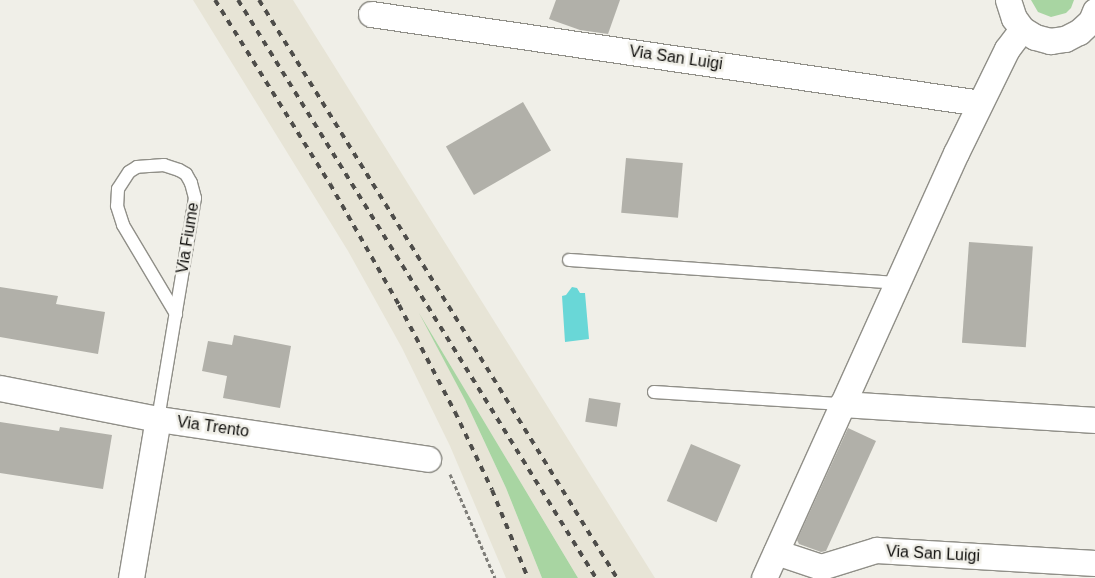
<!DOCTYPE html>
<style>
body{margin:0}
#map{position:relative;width:1095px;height:578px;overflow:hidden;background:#f0efe8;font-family:Arial,sans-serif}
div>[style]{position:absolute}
.built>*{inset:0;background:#e7e4d6}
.green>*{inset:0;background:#a8d5a2}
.water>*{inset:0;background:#69d7d7}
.building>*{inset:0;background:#b1b0a9;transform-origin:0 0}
.path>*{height:3px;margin-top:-1.5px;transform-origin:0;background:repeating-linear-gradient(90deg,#7f7e79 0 4px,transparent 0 6.5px)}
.roads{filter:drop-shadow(1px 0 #908f88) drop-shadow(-1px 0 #908f88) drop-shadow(0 1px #908f88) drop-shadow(0 -1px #908f88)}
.service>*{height:12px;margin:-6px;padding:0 6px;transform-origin:6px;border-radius:6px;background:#fff}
.minor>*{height:25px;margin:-12.5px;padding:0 12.5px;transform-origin:12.5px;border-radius:12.5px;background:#fff}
.rail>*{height:4px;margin-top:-2px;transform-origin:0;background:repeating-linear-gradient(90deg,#4e4d4a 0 6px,transparent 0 12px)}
span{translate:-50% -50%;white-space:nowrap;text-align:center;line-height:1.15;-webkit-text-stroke:5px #f0efe8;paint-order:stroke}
.street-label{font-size:16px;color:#0e0d0b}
</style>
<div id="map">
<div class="built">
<i style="clip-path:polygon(193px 0,293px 0,655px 578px,578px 578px,426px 325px,465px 400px,506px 488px,542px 578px,506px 578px,450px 446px,402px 348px,348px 251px)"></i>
</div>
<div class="green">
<i style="clip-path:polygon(1031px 0,1074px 0,1071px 8px,1066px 13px,1051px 17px,1038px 12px)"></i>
<i style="clip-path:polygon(419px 313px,578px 578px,542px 578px,506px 488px,465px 400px)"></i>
</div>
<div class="water">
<i style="clip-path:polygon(572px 287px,577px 288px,580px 293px,585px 293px,589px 339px,565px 342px,562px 296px,566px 295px)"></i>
</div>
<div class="building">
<i style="clip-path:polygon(556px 0,620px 0,608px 34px,580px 30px,549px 19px)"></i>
<i style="left:523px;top:102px;width:56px;height:89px;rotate:60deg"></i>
<i style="left:626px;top:158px;width:57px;height:55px;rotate:5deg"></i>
<i style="left:969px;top:242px;width:64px;height:101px;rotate:4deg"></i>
<i style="clip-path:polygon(0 287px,58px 296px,56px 304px,105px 312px,98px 354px,0 337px)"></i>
<i style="clip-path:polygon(234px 335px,291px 346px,280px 408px,223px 398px,227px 376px,202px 371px,208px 341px,232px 345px)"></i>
<i style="left:589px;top:398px;width:32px;height:24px;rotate:9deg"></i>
<i style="clip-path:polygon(0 422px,59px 431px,60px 427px,112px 435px,103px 489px,0 473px)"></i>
<i style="clip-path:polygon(848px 428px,876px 441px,826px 551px,821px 552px,799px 544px,797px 540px)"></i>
<i style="left:691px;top:444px;width:54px;height:62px;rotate:23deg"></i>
</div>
<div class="path">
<i style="left:450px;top:474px;width:113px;rotate:66.6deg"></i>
</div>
<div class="roads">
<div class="service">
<i style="left:569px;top:260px;width:329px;rotate:4deg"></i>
<i style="left:654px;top:392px;width:188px;rotate:3.7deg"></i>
<i style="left:158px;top:419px;width:224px;rotate:-80.5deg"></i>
<i style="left:195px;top:198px;width:16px;rotate:-105deg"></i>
<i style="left:191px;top:183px;width:10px;rotate:-119deg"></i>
<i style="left:186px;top:174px;width:8px;rotate:-150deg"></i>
<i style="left:179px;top:170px;width:16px;rotate:-162deg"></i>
<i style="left:164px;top:165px;width:27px;rotate:176deg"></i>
<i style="left:137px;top:167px;width:9px;rotate:148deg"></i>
<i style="left:129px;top:172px;width:20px;rotate:123deg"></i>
<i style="left:118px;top:189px;width:17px;rotate:93deg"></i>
<i style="left:117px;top:206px;width:20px;rotate:72deg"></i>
<i style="left:123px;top:225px;width:104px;rotate:59.2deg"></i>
</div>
<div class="minor">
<i style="left:1008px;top:0;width:19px;rotate:72deg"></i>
<i style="left:1014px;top:18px;width:14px;rotate:54deg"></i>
<i style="left:1022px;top:29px;width:15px;rotate:32deg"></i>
<i style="left:1035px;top:37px;width:16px;rotate:15deg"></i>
<i style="left:1050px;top:41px;width:15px;rotate:-8deg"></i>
<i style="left:1065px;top:39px;width:16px;rotate:-27deg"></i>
<i style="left:1079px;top:32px;width:16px;rotate:-43deg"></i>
<i style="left:1091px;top:21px;width:11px;rotate:-68deg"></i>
<i style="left:371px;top:14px;width:615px;rotate:8.31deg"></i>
<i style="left:0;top:388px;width:161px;rotate:11.1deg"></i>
<i style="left:158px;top:419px;width:273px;rotate:8.4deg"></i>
<i style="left:842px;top:404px;width:254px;rotate:3.6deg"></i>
<i style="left:776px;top:552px;width:47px;rotate:18.4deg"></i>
<i style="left:821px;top:567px;width:58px;rotate:-17.2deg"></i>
<i style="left:876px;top:550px;width:219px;rotate:3.4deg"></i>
<i style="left:131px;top:578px;width:161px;rotate:-80.4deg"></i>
<i style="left:764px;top:578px;width:466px;rotate:-65.7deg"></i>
<i style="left:956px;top:153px;width:116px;rotate:-63.9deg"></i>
<i style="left:1007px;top:49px;width:25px;rotate:-53deg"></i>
</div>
</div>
<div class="rail">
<i style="left:215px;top:0;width:217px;rotate:58deg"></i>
<i style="left:330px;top:184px;width:139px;rotate:60.3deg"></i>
<i style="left:399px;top:305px;width:121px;rotate:62.4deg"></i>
<i style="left:455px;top:412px;width:86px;rotate:64.6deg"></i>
<i style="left:492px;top:490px;width:95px;rotate:67.8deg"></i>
<i style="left:238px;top:0;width:680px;rotate:58.23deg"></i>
<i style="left:259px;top:0;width:680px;rotate:58.23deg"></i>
</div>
<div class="street-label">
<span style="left:676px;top:58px;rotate:8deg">Via San Luigi</span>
<span style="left:188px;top:238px;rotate:-81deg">Via Fiume</span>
<span style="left:213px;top:427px;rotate:8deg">Via Trento</span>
<span style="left:933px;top:554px;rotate:3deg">Via San Luigi</span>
</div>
</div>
